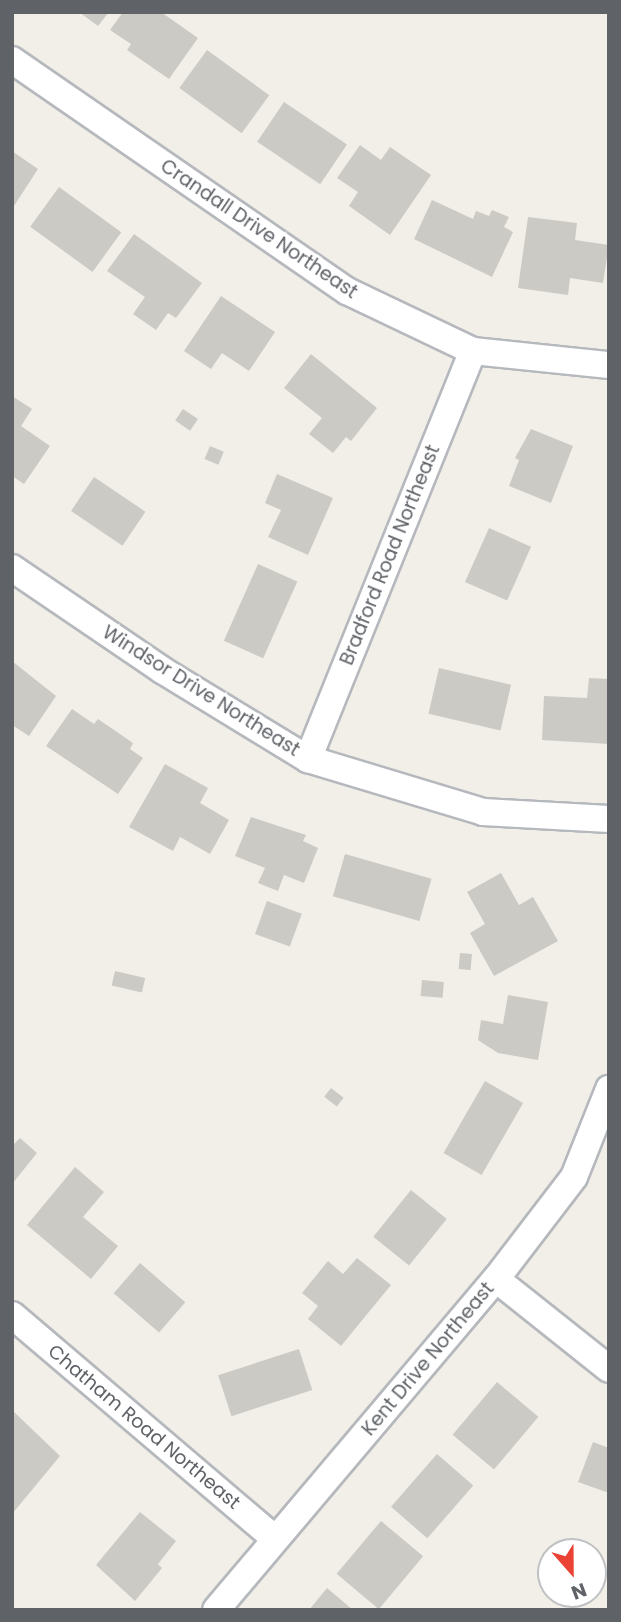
<!DOCTYPE html>
<style>
body{margin:0}
#map{position:relative;width:621px;height:1622px;overflow:hidden;background:#f1efe8;font-family:Poppins,sans-serif}
div>[style]{position:absolute}
.building>*{inset:0;background:#cccac5;transform-origin:0 0}
.roads{filter:drop-shadow(2px 0 #b5b8bc) drop-shadow(-2px 0 #b5b8bc) drop-shadow(0 2px #b5b8bc) drop-shadow(0 -2px #b5b8bc)}
.minor>*{height:26px;margin:-13px;padding:0 13px;transform-origin:13px;border-radius:13px;background:#fff}
span{translate:-50% -50%;white-space:nowrap;text-align:center;line-height:1.15;-webkit-text-stroke:5px #fff;paint-order:stroke}
.street-label{font-size:19px;color:#5f6368}
.frame{position:absolute;inset:0;border:14px solid #5f6368;pointer-events:none}
.north{position:absolute;left:537px;top:1538px;width:70px;height:70px;box-sizing:border-box;background:#fff;border:2px solid #bfc1c3;border-radius:50%;rotate:159deg;font-size:19px;font-weight:700;line-height:28px;text-align:center;color:#5f6368}
.north::after{content:'';display:block;margin:auto;width:24px;height:32px;background:#ea4335;clip-path:polygon(50% 0,100% 100%,50% 72%,0 100%)}
</style>
<div id="map">
<div class="building">
<i style="clip-path:polygon(79px 12px,109px 12px,98px 26px)"></i>
<i style="clip-path:polygon(123px 12px,161px 12px,198px 38px,169px 79px,127px 50px,131px 44px,110px 30px)"></i>
<i style="left:207px;top:50px;width:77px;height:47px;rotate:36deg"></i>
<i style="left:284px;top:102px;width:76px;height:48px;rotate:34deg"></i>
<i style="clip-path:polygon(360px 145px,381px 160px,390px 147px,431px 175px,390px 235px,349px 206px,358px 192px,337px 178px)"></i>
<i style="clip-path:polygon(12px 151px,38px 169px,12px 209px)"></i>
<i style="left:59px;top:187px;width:77px;height:49px;rotate:36deg"></i>
<i style="clip-path:polygon(432px 200px,473px 219px,476px 211px,489px 216px,492px 210px,509px 217px,504px 227px,513px 232px,492px 277px,414px 239px)"></i>
<i style="clip-path:polygon(528px 217px,577px 223px,575px 240px,609px 245px,603px 283px,570px 278px,568px 295px,518px 288px)"></i>
<i style="clip-path:polygon(134px 234px,202px 283px,176px 318px,168px 313px,156px 330px,133px 314px,145px 297px,107px 271px)"></i>
<i style="clip-path:polygon(221px 296px,275px 332px,249px 371px,222px 353px,211px 369px,184px 351px)"></i>
<i style="clip-path:polygon(311px 354px,377px 408px,351px 441px,346px 437px,333px 453px,309px 434px,322px 418px,284px 388px)"></i>
<i style="clip-path:polygon(12px 396px,32px 409px,21px 426px,50px 446px,24px 484px,12px 476px)"></i>
<i style="left:183px;top:409px;width:18px;height:14px;rotate:34deg"></i>
<i style="clip-path:polygon(531px 429px,573px 446px,551px 503px,509px 486px,519px 460px,515px 458px)"></i>
<i style="left:210px;top:446px;width:15px;height:14px;rotate:23deg"></i>
<i style="clip-path:polygon(277px 474px,333px 498px,308px 555px,268px 537px,281px 510px,265px 503px)"></i>
<i style="left:94px;top:477px;width:62px;height:41px;rotate:34deg"></i>
<i style="left:489px;top:528px;width:46px;height:59px;rotate:24deg"></i>
<i style="left:258px;top:564px;width:43px;height:84px;rotate:24deg"></i>
<i style="clip-path:polygon(12px 661px,56px 696px,29px 736px,12px 725px)"></i>
<i style="left:439px;top:668px;width:74px;height:47px;rotate:13deg"></i>
<i style="clip-path:polygon(589px 678px,609px 679px,609px 744px,542px 740px,544px 696px,587px 698px)"></i>
<i style="clip-path:polygon(72px 709px,94px 724px,98px 719px,133px 743px,130px 749px,143px 758px,118px 794px,46px 746px)"></i>
<i style="clip-path:polygon(165px 764px,208px 788px,200px 803px,229px 820px,210px 854px,180px 837px,173px 851px,129px 827px)"></i>
<i style="clip-path:polygon(251px 817px,306px 835px,303px 841px,318px 848px,304px 883px,284px 875px,278px 891px,258px 883px,265px 868px,235px 856px)"></i>
<i style="left:345px;top:854px;width:90px;height:44px;rotate:16deg"></i>
<i style="clip-path:polygon(501px 873px,519px 905px,533px 897px,558px 941px,494px 976px,470px 933px,485px 924px,467px 892px)"></i>
<i style="left:267px;top:901px;width:37px;height:35px;rotate:20deg"></i>
<i style="left:460px;top:953px;width:12px;height:16px;rotate:5deg"></i>
<i style="left:115px;top:971px;width:31px;height:15px;rotate:13deg"></i>
<i style="left:422px;top:980px;width:22px;height:16px;rotate:5deg"></i>
<i style="clip-path:polygon(508px 995px,548px 1002px,538px 1060px,498px 1053px,478px 1040px,481px 1020px,503px 1024px)"></i>
<i style="left:485px;top:1081px;width:44px;height:83px;rotate:30deg"></i>
<i style="left:331px;top:1088px;width:16px;height:11px;rotate:38deg"></i>
<i style="clip-path:polygon(20px 1138px,37px 1153px,12px 1184px,12px 1146px)"></i>
<i style="clip-path:polygon(75px 1167px,104px 1192px,83px 1217px,118px 1246px,91px 1279px,27px 1225px)"></i>
<i style="left:411px;top:1190px;width:46px;height:60px;rotate:39deg"></i>
<i style="clip-path:polygon(357px 1258px,391px 1285px,341px 1346px,308px 1319px,318px 1306px,302px 1293px,328px 1261px,343px 1274px)"></i>
<i style="left:140px;top:1263px;width:60px;height:40px;rotate:41deg"></i>
<i style="left:299px;top:1349px;width:43px;height:85px;rotate:72deg"></i>
<i style="left:497px;top:1382px;width:54px;height:69px;rotate:40deg"></i>
<i style="clip-path:polygon(12px 1410px,60px 1456px,12px 1514px)"></i>
<i style="clip-path:polygon(593px 1442px,609px 1448px,609px 1493px,578px 1482px)"></i>
<i style="left:437px;top:1454px;width:48px;height:70px;rotate:41deg"></i>
<i style="clip-path:polygon(140px 1512px,176px 1541px,158px 1564px,162px 1568px,135px 1601px,96px 1565px)"></i>
<i style="left:381px;top:1521px;width:55px;height:69px;rotate:40deg"></i>
<i style="clip-path:polygon(327px 1588px,353px 1610px,309px 1610px)"></i>
</div>
<div class="roads">
<div class="minor">
<i style="left:12px;top:60px;width:407px;rotate:34.6deg"></i>
<i style="left:347px;top:291px;width:140px;rotate:25.5deg"></i>
<i style="left:473px;top:351px;width:137px;rotate:5.9deg"></i>
<i style="left:12px;top:568px;width:181px;rotate:34.2deg"></i>
<i style="left:162px;top:670px;width:171px;rotate:31.4deg"></i>
<i style="left:308px;top:759px;width:183px;rotate:16.8deg"></i>
<i style="left:483px;top:812px;width:126px;rotate:3.2deg"></i>
<i style="left:308px;top:759px;width:440px;rotate:-68deg"></i>
<i style="left:496px;top:1279px;width:144px;rotate:38.5deg"></i>
<i style="left:12px;top:1315px;width:345px;rotate:40.4deg"></i>
<i style="left:216px;top:1610px;width:434px;rotate:-49.8deg"></i>
<i style="left:496px;top:1279px;width:128px;rotate:-52.6deg"></i>
<i style="left:574px;top:1177px;width:95px;rotate:-68.3deg"></i>
</div>
</div>
<div class="street-label">
<span style="left:259px;top:229px;rotate:34deg">Crandall Drive Northeast</span>
<span style="left:390px;top:555px;rotate:-68deg">Bradford Road Northeast</span>
<span style="left:201px;top:691px;rotate:32deg">Windsor Drive Northeast</span>
<span style="left:428px;top:1359px;rotate:-50deg">Kent Drive Northeast</span>
<span style="left:144px;top:1427px;rotate:40deg">Chatham Road Northeast</span>
</div>
<div class="frame"></div>
<div class="north">N</div>
</div>
